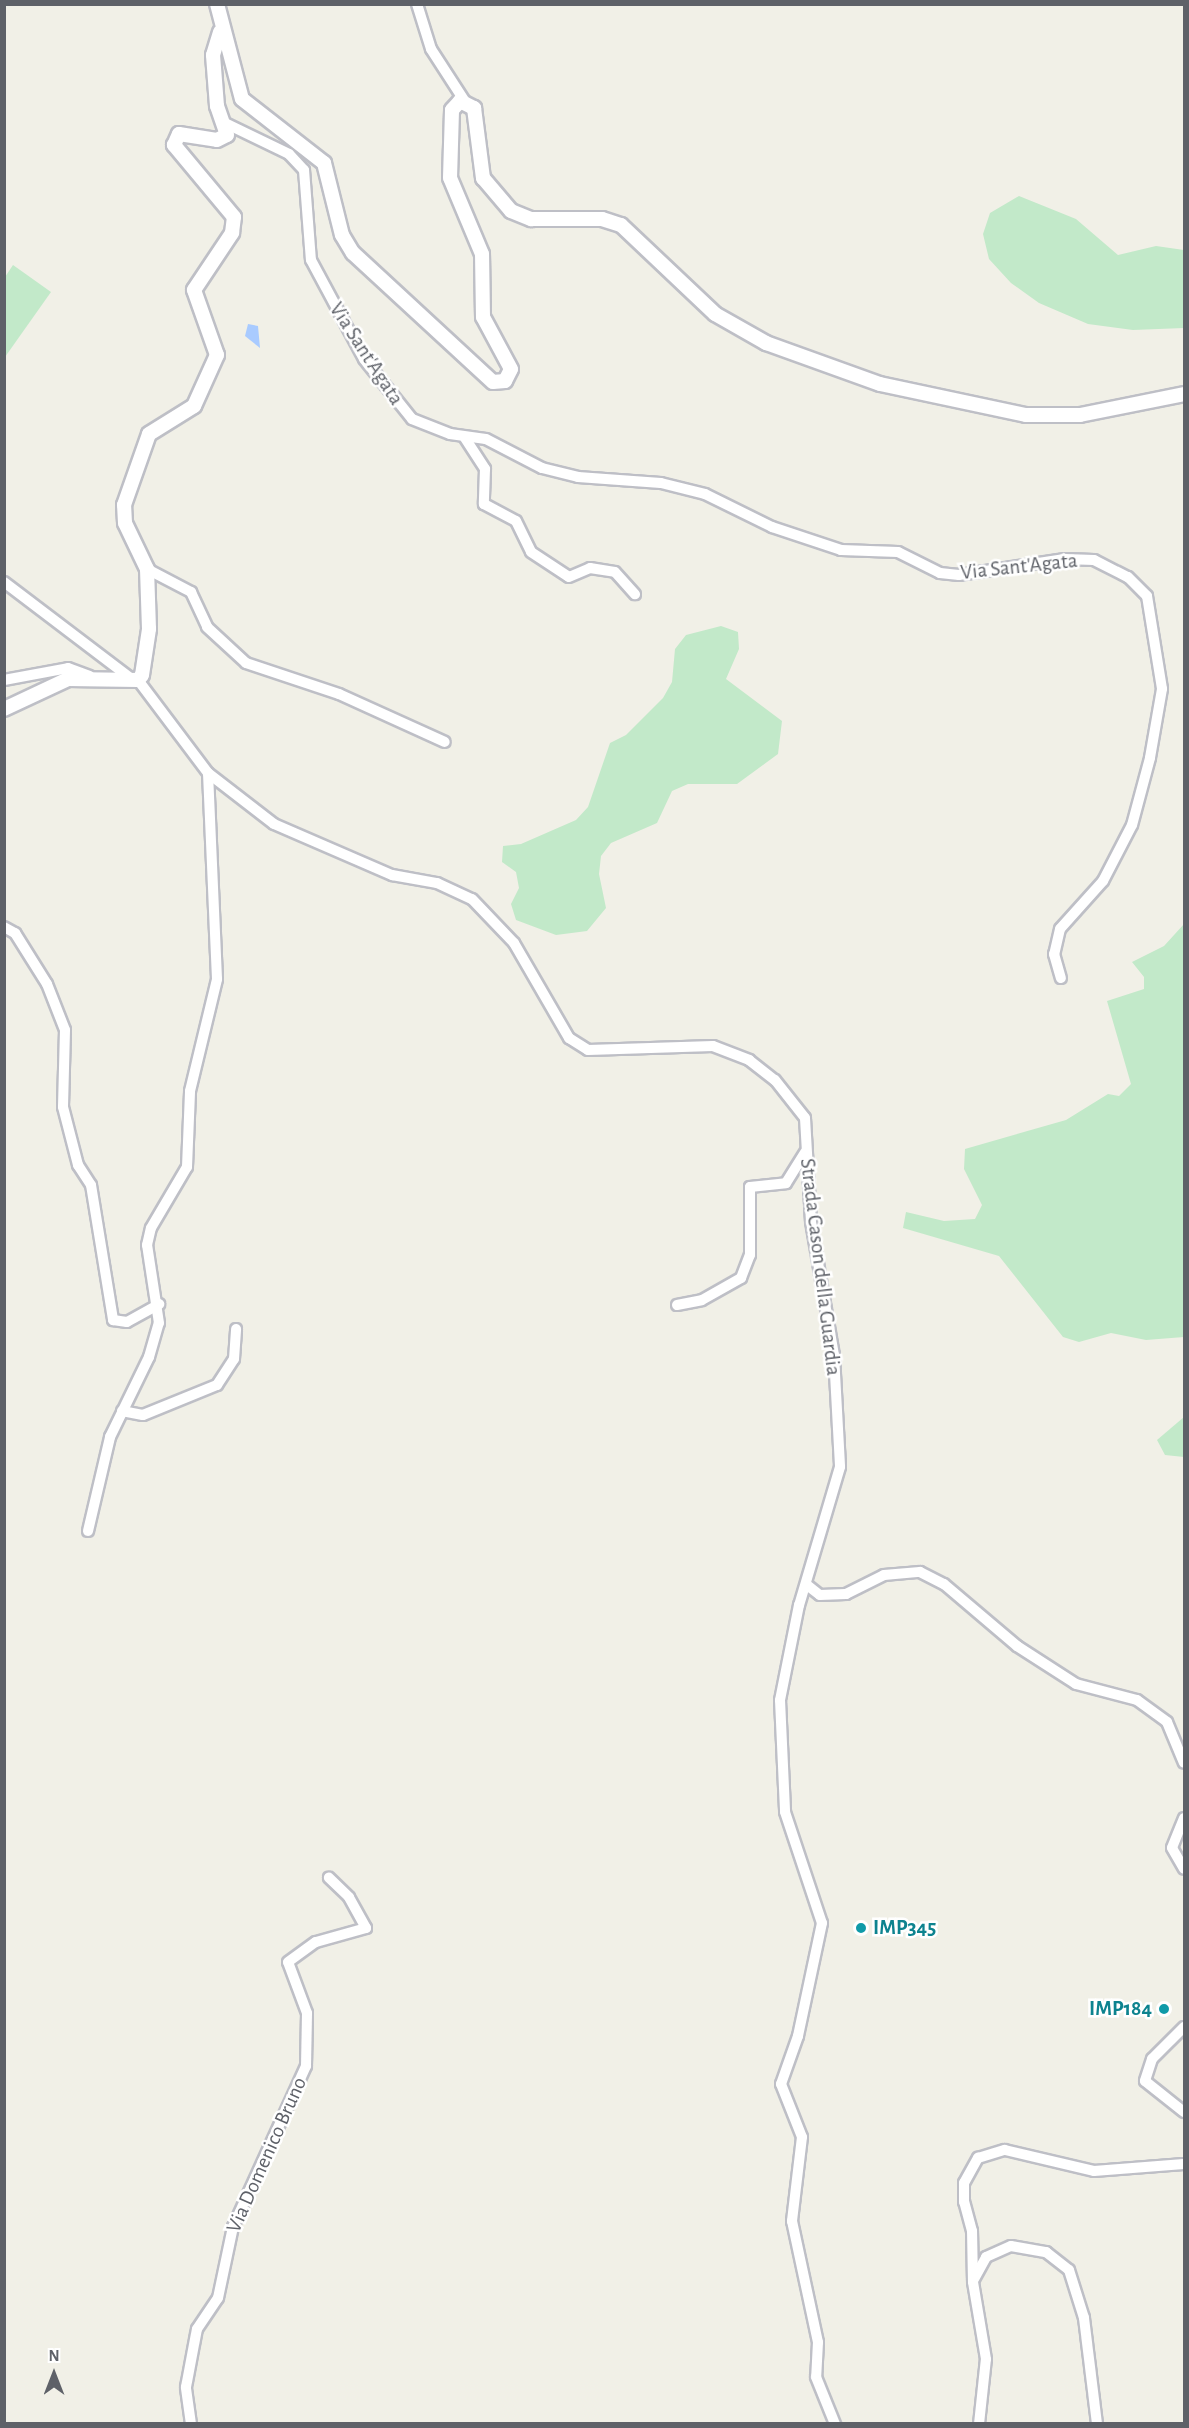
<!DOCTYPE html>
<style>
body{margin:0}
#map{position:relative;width:1189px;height:2428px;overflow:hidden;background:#f1f0e7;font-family:"Alegreya Sans",sans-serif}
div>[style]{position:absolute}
.green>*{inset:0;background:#c2e9c9}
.water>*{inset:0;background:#a9cbff}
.roads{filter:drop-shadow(2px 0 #bebfc6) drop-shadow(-2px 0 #bebfc6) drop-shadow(0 2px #bebfc6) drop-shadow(0 -2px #bebfc6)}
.minor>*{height:10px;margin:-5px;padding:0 5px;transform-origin:5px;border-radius:5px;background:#fff}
.tertiary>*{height:14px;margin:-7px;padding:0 7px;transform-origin:7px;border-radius:7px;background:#fff}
.dots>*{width:16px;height:16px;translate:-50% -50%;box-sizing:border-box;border:3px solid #fff;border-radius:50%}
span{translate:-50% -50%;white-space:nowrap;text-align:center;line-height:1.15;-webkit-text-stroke:5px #fff;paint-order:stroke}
.street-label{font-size:21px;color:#5e6168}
.culture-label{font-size:21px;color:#0d838f;font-weight:700}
.left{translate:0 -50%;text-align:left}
.right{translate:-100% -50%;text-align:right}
.frame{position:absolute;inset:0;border:6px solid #5e6168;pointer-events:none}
.north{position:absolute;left:24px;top:2344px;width:60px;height:60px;-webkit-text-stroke:4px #fff;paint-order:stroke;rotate:0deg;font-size:16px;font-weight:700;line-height:24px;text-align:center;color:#5e6168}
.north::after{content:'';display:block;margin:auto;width:21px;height:27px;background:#5e6168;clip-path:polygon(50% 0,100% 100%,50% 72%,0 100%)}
</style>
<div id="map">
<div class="green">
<i style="clip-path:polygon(1019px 196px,1076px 219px,1118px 255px,1156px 246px,1184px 250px,1184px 328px,1133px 330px,1088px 324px,1039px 303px,1011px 283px,989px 259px,983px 234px,990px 213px)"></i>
<i style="clip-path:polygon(13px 265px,51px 292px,5px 357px,5px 277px)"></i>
<i style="clip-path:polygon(721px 626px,738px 632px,739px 649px,726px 679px,782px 721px,778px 754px,737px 784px,688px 784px,672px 791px,657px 823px,611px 843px,601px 856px,599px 874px,606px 908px,587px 931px,556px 935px,516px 920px,511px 904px,519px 888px,516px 872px,502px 862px,503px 846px,521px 844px,576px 820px,588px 807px,610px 743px,626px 735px,663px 698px,672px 682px,675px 649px,686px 635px)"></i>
<i style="clip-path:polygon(1184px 924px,1184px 1337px,1146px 1340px,1111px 1333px,1079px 1342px,1063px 1337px,999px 1256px,903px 1228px,906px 1212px,944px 1221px,975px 1219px,982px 1205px,964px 1169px,965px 1149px,1066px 1120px,1108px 1094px,1119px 1096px,1131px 1084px,1107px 1001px,1144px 989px,1144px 977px,1132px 962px,1164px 946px)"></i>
<i style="clip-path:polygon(1184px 1417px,1184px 1457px,1165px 1455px,1157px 1440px)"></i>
</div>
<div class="water">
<i style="clip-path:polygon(248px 324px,258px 326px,260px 348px,245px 336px)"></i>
</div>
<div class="roads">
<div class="minor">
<i style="left:417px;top:4px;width:47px;rotate:72.7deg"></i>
<i style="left:431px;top:49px;width:61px;rotate:57.1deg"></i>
<i style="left:227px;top:124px;width:69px;rotate:25.8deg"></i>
<i style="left:289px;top:154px;width:22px;rotate:47deg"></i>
<i style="left:304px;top:170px;width:90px;rotate:85.6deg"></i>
<i style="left:311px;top:260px;width:112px;rotate:61.8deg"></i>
<i style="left:364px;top:359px;width:77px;rotate:51.3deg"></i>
<i style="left:412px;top:419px;width:41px;rotate:21.5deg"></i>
<i style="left:450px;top:434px;width:36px;rotate:8deg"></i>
<i style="left:486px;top:439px;width:63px;rotate:27.4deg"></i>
<i style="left:542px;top:468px;width:37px;rotate:14deg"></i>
<i style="left:578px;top:477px;width:83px;rotate:4.1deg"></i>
<i style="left:661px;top:483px;width:45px;rotate:14deg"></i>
<i style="left:705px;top:494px;width:75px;rotate:26.2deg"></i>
<i style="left:772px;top:527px;width:73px;rotate:18.4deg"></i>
<i style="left:841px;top:550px;width:57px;rotate:2deg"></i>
<i style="left:898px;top:552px;width:47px;rotate:26.6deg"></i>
<i style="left:940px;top:573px;width:19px;rotate:6deg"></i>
<i style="left:959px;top:575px;width:107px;rotate:-8.6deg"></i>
<i style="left:1065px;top:559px;width:29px;rotate:2deg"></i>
<i style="left:1094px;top:560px;width:38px;rotate:27deg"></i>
<i style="left:1128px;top:577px;width:27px;rotate:45deg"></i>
<i style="left:1147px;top:596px;width:94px;rotate:80.8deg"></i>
<i style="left:1162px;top:689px;width:70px;rotate:99.9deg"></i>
<i style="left:1150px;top:758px;width:69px;rotate:105deg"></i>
<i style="left:1132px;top:825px;width:63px;rotate:117.4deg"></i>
<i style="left:1103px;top:881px;width:64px;rotate:131.9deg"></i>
<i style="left:1060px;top:929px;width:26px;rotate:103deg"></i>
<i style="left:1054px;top:954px;width:25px;rotate:74deg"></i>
<i style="left:465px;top:438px;width:37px;rotate:57deg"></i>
<i style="left:485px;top:469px;width:35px;rotate:92deg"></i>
<i style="left:484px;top:504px;width:36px;rotate:28deg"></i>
<i style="left:516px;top:521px;width:34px;rotate:64deg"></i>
<i style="left:531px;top:552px;width:45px;rotate:33.3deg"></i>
<i style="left:569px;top:577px;width:23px;rotate:-23deg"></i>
<i style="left:590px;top:568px;width:25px;rotate:9deg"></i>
<i style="left:615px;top:572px;width:30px;rotate:48deg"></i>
<i style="left:147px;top:569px;width:50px;rotate:27.6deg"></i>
<i style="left:191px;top:592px;width:38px;rotate:65deg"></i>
<i style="left:207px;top:627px;width:53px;rotate:42.7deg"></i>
<i style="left:246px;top:663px;width:98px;rotate:18.4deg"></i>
<i style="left:339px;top:694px;width:116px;rotate:24.4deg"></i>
<i style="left:4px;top:582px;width:162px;rotate:37.2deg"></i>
<i style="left:4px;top:680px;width:65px;rotate:-10.6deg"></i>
<i style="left:68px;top:668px;width:23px;rotate:20deg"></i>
<i style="left:138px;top:680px;width:116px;rotate:53deg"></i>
<i style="left:208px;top:773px;width:83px;rotate:37.7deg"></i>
<i style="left:274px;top:824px;width:129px;rotate:23.4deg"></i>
<i style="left:392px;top:875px;width:46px;rotate:10.1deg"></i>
<i style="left:437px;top:883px;width:38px;rotate:25deg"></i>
<i style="left:472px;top:899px;width:61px;rotate:46.3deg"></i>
<i style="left:514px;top:943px;width:110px;rotate:59.9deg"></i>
<i style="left:569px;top:1038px;width:22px;rotate:32deg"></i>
<i style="left:588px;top:1050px;width:125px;rotate:-1.8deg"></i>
<i style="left:713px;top:1046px;width:39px;rotate:21deg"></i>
<i style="left:749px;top:1060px;width:33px;rotate:38deg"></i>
<i style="left:775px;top:1080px;width:48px;rotate:51.7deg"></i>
<i style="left:805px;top:1118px;width:104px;rotate:86.7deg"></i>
<i style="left:811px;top:1222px;width:135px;rotate:80.2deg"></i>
<i style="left:834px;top:1355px;width:112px;rotate:86.9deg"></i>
<i style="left:840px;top:1467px;width:144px;rotate:106.5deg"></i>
<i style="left:799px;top:1605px;width:97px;rotate:101.3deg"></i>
<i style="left:780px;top:1700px;width:112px;rotate:87.4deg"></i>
<i style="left:785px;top:1812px;width:117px;rotate:71.6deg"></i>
<i style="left:822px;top:1923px;width:116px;rotate:102deg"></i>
<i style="left:798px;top:2036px;width:51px;rotate:109.5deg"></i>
<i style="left:781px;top:2084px;width:57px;rotate:68.4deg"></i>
<i style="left:802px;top:2137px;width:85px;rotate:96.8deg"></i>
<i style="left:792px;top:2221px;width:124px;rotate:77.9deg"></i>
<i style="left:818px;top:2342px;width:35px;rotate:93deg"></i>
<i style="left:816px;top:2377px;width:51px;rotate:68deg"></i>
<i style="left:4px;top:927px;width:13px;rotate:29deg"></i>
<i style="left:15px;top:933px;width:60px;rotate:57.9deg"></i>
<i style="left:47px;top:984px;width:49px;rotate:68.6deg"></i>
<i style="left:65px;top:1030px;width:77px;rotate:91.5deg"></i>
<i style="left:63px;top:1107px;width:60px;rotate:75.5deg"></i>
<i style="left:78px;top:1165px;width:24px;rotate:57deg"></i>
<i style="left:91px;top:1185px;width:137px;rotate:80.7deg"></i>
<i style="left:113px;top:1320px;width:14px;rotate:8deg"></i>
<i style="left:127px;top:1322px;width:37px;rotate:-29deg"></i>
<i style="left:677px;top:1305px;width:25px;rotate:-11deg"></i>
<i style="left:702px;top:1300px;width:45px;rotate:-29.4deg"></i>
<i style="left:741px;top:1278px;width:25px;rotate:-69deg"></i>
<i style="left:750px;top:1255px;width:68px;rotate:-90deg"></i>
<i style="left:750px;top:1187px;width:36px;rotate:-6deg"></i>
<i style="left:786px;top:1183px;width:36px;rotate:-58deg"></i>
<i style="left:122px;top:1411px;width:21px;rotate:11deg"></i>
<i style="left:143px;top:1415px;width:80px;rotate:-22.1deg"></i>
<i style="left:217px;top:1385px;width:31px;rotate:-57deg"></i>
<i style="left:234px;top:1359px;width:30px;rotate:-86deg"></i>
<i style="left:88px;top:1531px;width:97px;rotate:-76.8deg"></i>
<i style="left:110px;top:1437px;width:89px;rotate:-64deg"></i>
<i style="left:149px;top:1357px;width:35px;rotate:-74deg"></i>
<i style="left:159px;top:1323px;width:79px;rotate:-98.7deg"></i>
<i style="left:147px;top:1245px;width:17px;rotate:-77deg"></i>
<i style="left:151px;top:1228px;width:71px;rotate:-59.5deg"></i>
<i style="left:187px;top:1167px;width:76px;rotate:-87.7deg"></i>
<i style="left:190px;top:1091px;width:115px;rotate:-76.4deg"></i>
<i style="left:217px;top:979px;width:206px;rotate:-92.5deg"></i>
<i style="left:807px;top:1585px;width:16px;rotate:38deg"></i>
<i style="left:820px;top:1595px;width:26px;rotate:-2deg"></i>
<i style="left:846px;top:1594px;width:42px;rotate:-26.6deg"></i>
<i style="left:884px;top:1575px;width:36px;rotate:-5deg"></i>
<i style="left:920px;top:1572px;width:27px;rotate:27deg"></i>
<i style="left:944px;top:1584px;width:96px;rotate:40.3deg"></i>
<i style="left:1017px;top:1646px;width:70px;rotate:32.8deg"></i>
<i style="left:1076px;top:1684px;width:63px;rotate:14.7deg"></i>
<i style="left:1137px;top:1700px;width:37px;rotate:36deg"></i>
<i style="left:1167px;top:1722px;width:44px;rotate:67.5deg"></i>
<i style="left:1184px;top:1818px;width:32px;rotate:112deg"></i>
<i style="left:1172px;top:1848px;width:24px;rotate:60deg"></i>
<i style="left:1184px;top:2027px;width:45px;rotate:135deg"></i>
<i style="left:1152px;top:2059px;width:23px;rotate:108deg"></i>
<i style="left:1145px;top:2081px;width:50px;rotate:38.5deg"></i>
<i style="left:974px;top:2279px;width:25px;rotate:-61deg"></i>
<i style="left:986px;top:2257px;width:27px;rotate:-24deg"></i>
<i style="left:1011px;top:2246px;width:36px;rotate:10deg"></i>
<i style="left:1046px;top:2252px;width:29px;rotate:38deg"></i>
<i style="left:1069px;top:2270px;width:50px;rotate:72.6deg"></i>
<i style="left:1084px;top:2318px;width:107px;rotate:83deg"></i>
<i style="left:191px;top:2424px;width:37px;rotate:-98deg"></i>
<i style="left:186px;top:2387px;width:59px;rotate:-79.3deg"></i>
<i style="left:197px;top:2329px;width:37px;rotate:-56deg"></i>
<i style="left:218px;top:2298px;width:73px;rotate:-78.1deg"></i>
<i style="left:233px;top:2227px;width:177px;rotate:-65.6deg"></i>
<i style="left:306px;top:2066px;width:53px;rotate:-88.9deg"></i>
<i style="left:307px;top:2013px;width:54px;rotate:-110.4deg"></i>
<i style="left:288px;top:1962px;width:34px;rotate:-36deg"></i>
<i style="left:316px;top:1942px;width:52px;rotate:-15.6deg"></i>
<i style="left:366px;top:1928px;width:35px;rotate:-119deg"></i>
<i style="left:349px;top:1897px;width:28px;rotate:-136deg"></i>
<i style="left:979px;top:2424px;width:65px;rotate:-83.9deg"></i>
<i style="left:986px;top:2359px;width:78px;rotate:-99.6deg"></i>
<i style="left:973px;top:2282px;width:51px;rotate:-91.1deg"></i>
<i style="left:972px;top:2231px;width:30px;rotate:-105deg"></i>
<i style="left:964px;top:2202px;width:19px;rotate:-90deg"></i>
<i style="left:964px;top:2183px;width:29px;rotate:-61deg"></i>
<i style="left:978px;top:2158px;width:28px;rotate:-17deg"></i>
<i style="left:1005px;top:2150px;width:91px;rotate:13.3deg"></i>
<i style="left:1094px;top:2171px;width:90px;rotate:-4.4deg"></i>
</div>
<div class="tertiary">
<i style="left:217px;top:4px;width:98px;rotate:75.3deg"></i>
<i style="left:242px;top:99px;width:104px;rotate:38deg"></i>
<i style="left:324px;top:163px;width:74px;rotate:76deg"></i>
<i style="left:342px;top:235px;width:21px;rotate:59deg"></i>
<i style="left:353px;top:253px;width:190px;rotate:42.7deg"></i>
<i style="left:493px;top:382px;width:12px;rotate:-5deg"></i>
<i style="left:505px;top:381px;width:13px;rotate:-63deg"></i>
<i style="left:511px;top:369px;width:59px;rotate:-118.3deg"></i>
<i style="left:483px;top:317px;width:63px;rotate:-90.9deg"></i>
<i style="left:482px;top:254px;width:82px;rotate:-112.8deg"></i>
<i style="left:450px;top:178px;width:68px;rotate:-88.3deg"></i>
<i style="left:452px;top:110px;width:12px;rotate:-48deg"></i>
<i style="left:460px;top:101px;width:16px;rotate:27deg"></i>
<i style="left:474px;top:108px;width:71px;rotate:82.7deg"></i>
<i style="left:483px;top:178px;width:43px;rotate:49.7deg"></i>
<i style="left:511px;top:211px;width:22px;rotate:22deg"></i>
<i style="left:531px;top:219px;width:71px"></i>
<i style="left:602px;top:219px;width:20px;rotate:18deg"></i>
<i style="left:621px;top:225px;width:129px;rotate:43.4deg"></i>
<i style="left:715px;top:314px;width:59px;rotate:29.6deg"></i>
<i style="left:766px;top:343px;width:121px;rotate:19.8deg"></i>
<i style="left:880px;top:384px;width:149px;rotate:12deg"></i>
<i style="left:1026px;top:415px;width:54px"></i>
<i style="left:1080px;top:415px;width:106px;rotate:-11.4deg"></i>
<i style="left:4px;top:709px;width:71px;rotate:-25.1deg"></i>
<i style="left:68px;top:679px;width:70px;rotate:0.8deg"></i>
<i style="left:138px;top:680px;width:6px;rotate:-51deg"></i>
<i style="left:142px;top:675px;width:47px;rotate:-81.3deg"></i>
<i style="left:149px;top:629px;width:60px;rotate:-91.9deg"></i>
<i style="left:147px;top:569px;width:51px;rotate:-115.6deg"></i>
<i style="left:125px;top:523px;width:18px;rotate:-93deg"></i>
<i style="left:124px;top:505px;width:75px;rotate:-70.6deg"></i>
<i style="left:149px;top:434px;width:53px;rotate:-31.9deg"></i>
<i style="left:194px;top:406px;width:56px;rotate:-65.7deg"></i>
<i style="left:217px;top:355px;width:69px;rotate:-109.5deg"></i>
<i style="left:194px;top:290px;width:69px;rotate:-56.3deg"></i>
<i style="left:232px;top:233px;width:16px;rotate:-83deg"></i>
<i style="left:234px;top:217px;width:94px;rotate:-129.8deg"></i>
<i style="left:174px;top:145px;width:12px;rotate:-66deg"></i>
<i style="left:179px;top:134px;width:38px;rotate:9deg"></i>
<i style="left:217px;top:140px;width:11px;rotate:-27deg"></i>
<i style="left:227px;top:135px;width:31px;rotate:-109deg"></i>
<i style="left:217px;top:106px;width:51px;rotate:-94.5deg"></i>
<i style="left:213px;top:55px;width:24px;rotate:-73deg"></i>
</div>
</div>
<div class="dots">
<i style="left:861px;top:1928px;background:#0f9aa8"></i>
<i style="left:1164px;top:2009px;background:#0f9aa8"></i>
</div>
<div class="street-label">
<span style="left:366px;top:354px;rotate:57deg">Via Sant'Agata</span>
<span style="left:1019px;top:567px;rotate:-6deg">Via Sant'Agata</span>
<span style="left:820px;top:1267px;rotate:83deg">Strada Cason della Guardia</span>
<span style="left:267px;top:2155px;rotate:-66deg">Via Domenico Bruno</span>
</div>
<div class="culture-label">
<span class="left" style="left:873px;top:1928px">IMP345</span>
<span class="right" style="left:1152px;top:2009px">IMP184</span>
</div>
<div class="frame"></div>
<div class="north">N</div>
</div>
